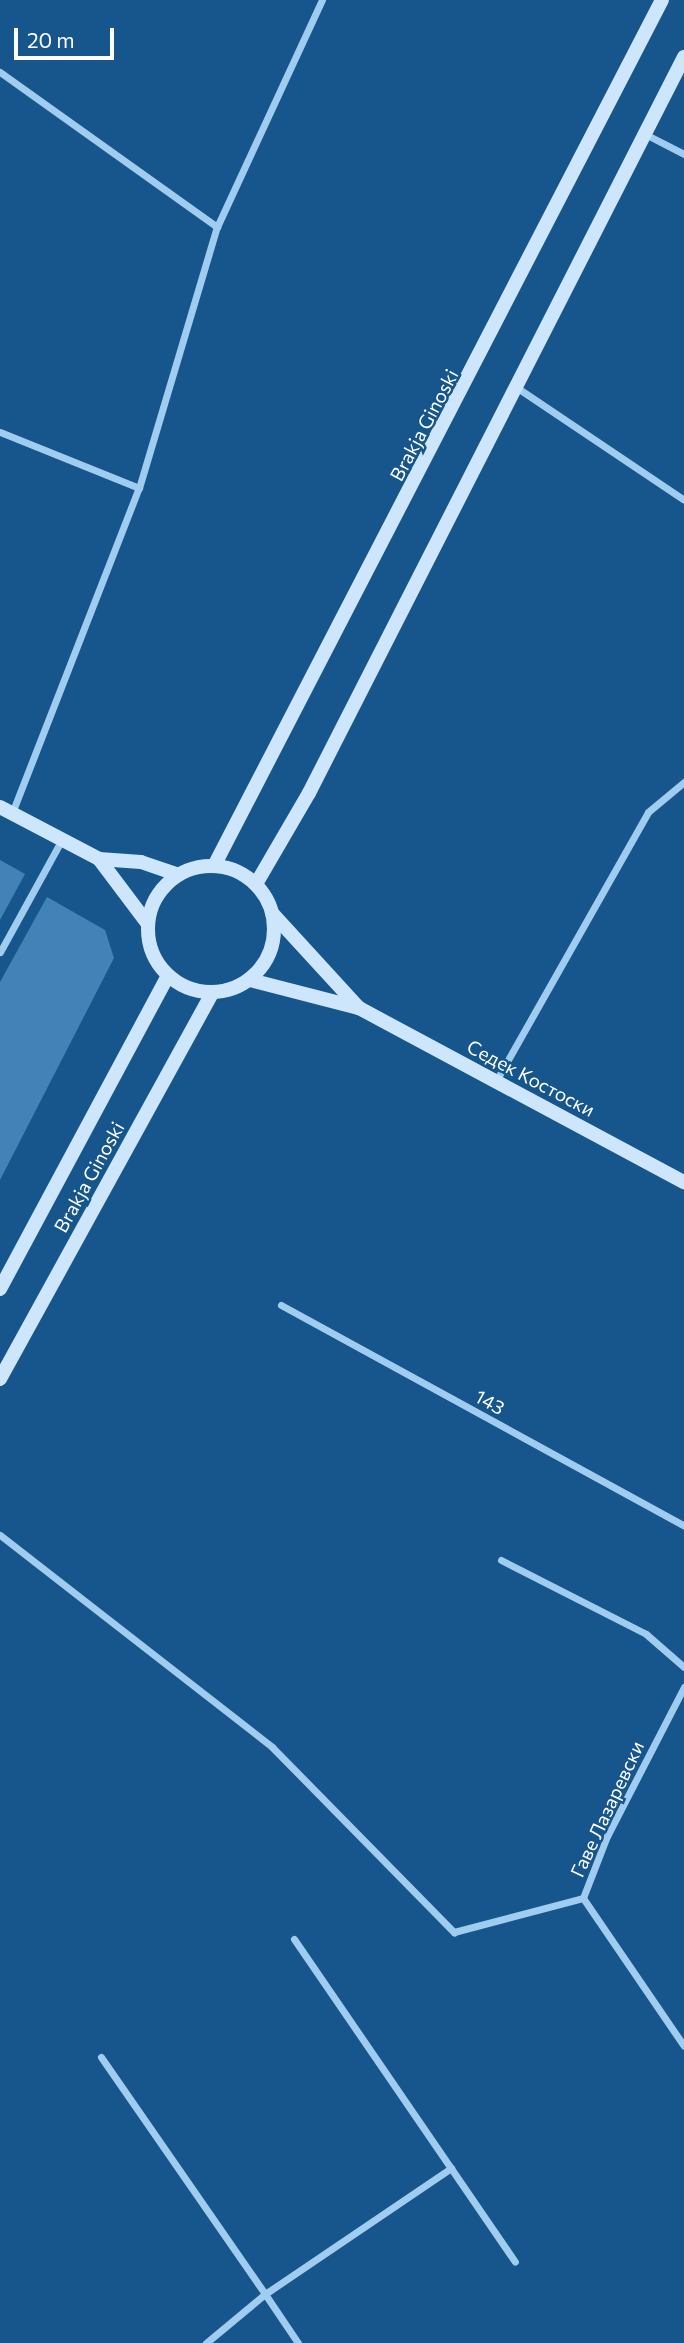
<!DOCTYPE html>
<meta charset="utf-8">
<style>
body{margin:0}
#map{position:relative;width:684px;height:2343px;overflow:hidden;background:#16568c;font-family:Commissioner,sans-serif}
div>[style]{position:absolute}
.building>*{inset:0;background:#4382b7}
.street>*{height:7px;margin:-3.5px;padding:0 3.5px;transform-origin:3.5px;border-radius:3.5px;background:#a0ccef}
.secondary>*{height:14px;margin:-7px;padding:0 7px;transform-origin:7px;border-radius:7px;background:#cee6fb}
.secondary>.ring{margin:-7px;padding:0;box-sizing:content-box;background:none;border:14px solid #cee6fb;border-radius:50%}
span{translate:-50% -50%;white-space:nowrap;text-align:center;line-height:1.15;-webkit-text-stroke:5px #16568c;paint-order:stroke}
.street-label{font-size:19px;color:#fff}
.scale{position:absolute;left:14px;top:28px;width:100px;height:32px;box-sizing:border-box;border:4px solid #fff;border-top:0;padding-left:9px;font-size:21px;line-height:24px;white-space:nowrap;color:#fff;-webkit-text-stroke:5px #16568c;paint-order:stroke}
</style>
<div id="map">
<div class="building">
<i style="clip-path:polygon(0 860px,25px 874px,0 920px)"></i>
<i style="clip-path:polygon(47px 897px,105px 930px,114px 958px,0 1180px,0 982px)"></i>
</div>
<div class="street">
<i style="left:0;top:72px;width:267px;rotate:35.5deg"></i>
<i style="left:645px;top:134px;width:44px;rotate:27.1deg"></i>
<i style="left:516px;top:387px;width:202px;rotate:33.9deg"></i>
<i style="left:0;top:432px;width:150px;rotate:21.9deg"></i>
<i style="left:12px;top:813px;width:349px;rotate:-68.7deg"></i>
<i style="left:139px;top:488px;width:272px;rotate:-73.4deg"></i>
<i style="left:217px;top:227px;width:250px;rotate:-65.2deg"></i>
<i style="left:0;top:952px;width:129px;rotate:-61.2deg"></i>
<i style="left:496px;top:1081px;width:309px;rotate:-60.5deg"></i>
<i style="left:648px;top:812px;width:47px;rotate:-39.8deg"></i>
<i style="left:281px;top:1305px;width:460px;rotate:28.7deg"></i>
<i style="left:0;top:1535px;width:345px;rotate:37.9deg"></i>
<i style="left:272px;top:1747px;width:260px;rotate:45.5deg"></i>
<i style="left:454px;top:1932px;width:133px;rotate:-14.8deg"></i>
<i style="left:501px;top:1560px;width:163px;rotate:27deg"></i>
<i style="left:646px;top:1634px;width:50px;rotate:41deg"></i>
<i style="left:684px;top:1687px;width:168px;rotate:117.3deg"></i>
<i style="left:607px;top:1836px;width:66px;rotate:111.2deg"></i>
<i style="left:583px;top:1898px;width:179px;rotate:55.7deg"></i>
<i style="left:294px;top:1939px;width:391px;rotate:55.6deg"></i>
<i style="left:101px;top:2057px;width:288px;rotate:55.3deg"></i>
<i style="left:265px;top:2294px;width:225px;rotate:-34.1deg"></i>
<i style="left:206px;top:2343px;width:77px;rotate:-39.7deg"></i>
<i style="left:265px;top:2294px;width:59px;rotate:56deg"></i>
</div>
<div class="secondary">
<i style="left:0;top:807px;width:112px;rotate:27.7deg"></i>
<i style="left:99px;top:859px;width:81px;rotate:53deg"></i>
<i style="left:99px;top:859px;width:42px;rotate:4.1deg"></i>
<i style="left:141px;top:862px;width:39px;rotate:19deg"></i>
<i class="ring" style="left:148px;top:866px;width:112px;height:112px"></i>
<i style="left:214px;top:866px;width:975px;rotate:-62.65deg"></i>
<i style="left:256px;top:884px;width:105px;rotate:-59.8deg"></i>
<i style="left:309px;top:793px;width:826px;rotate:-63deg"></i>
<i style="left:272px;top:913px;width:129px;rotate:47.5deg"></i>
<i style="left:250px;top:980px;width:113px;rotate:14.4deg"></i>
<i style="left:359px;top:1008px;width:369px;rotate:28.2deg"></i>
<i style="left:0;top:1289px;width:355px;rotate:-61.8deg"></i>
<i style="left:0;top:1379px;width:440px;rotate:-61.2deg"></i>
</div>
<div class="street-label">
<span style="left:424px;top:425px;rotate:-62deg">Brakja Ginoski</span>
<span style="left:531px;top:1078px;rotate:28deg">Седек Костоски</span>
<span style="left:89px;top:1177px;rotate:-61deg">Brakja Ginoski</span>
<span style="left:490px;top:1402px;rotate:29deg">143</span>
<span style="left:607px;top:1809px;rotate:-65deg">Гаве Лазаревски</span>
</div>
<div class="scale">20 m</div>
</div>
